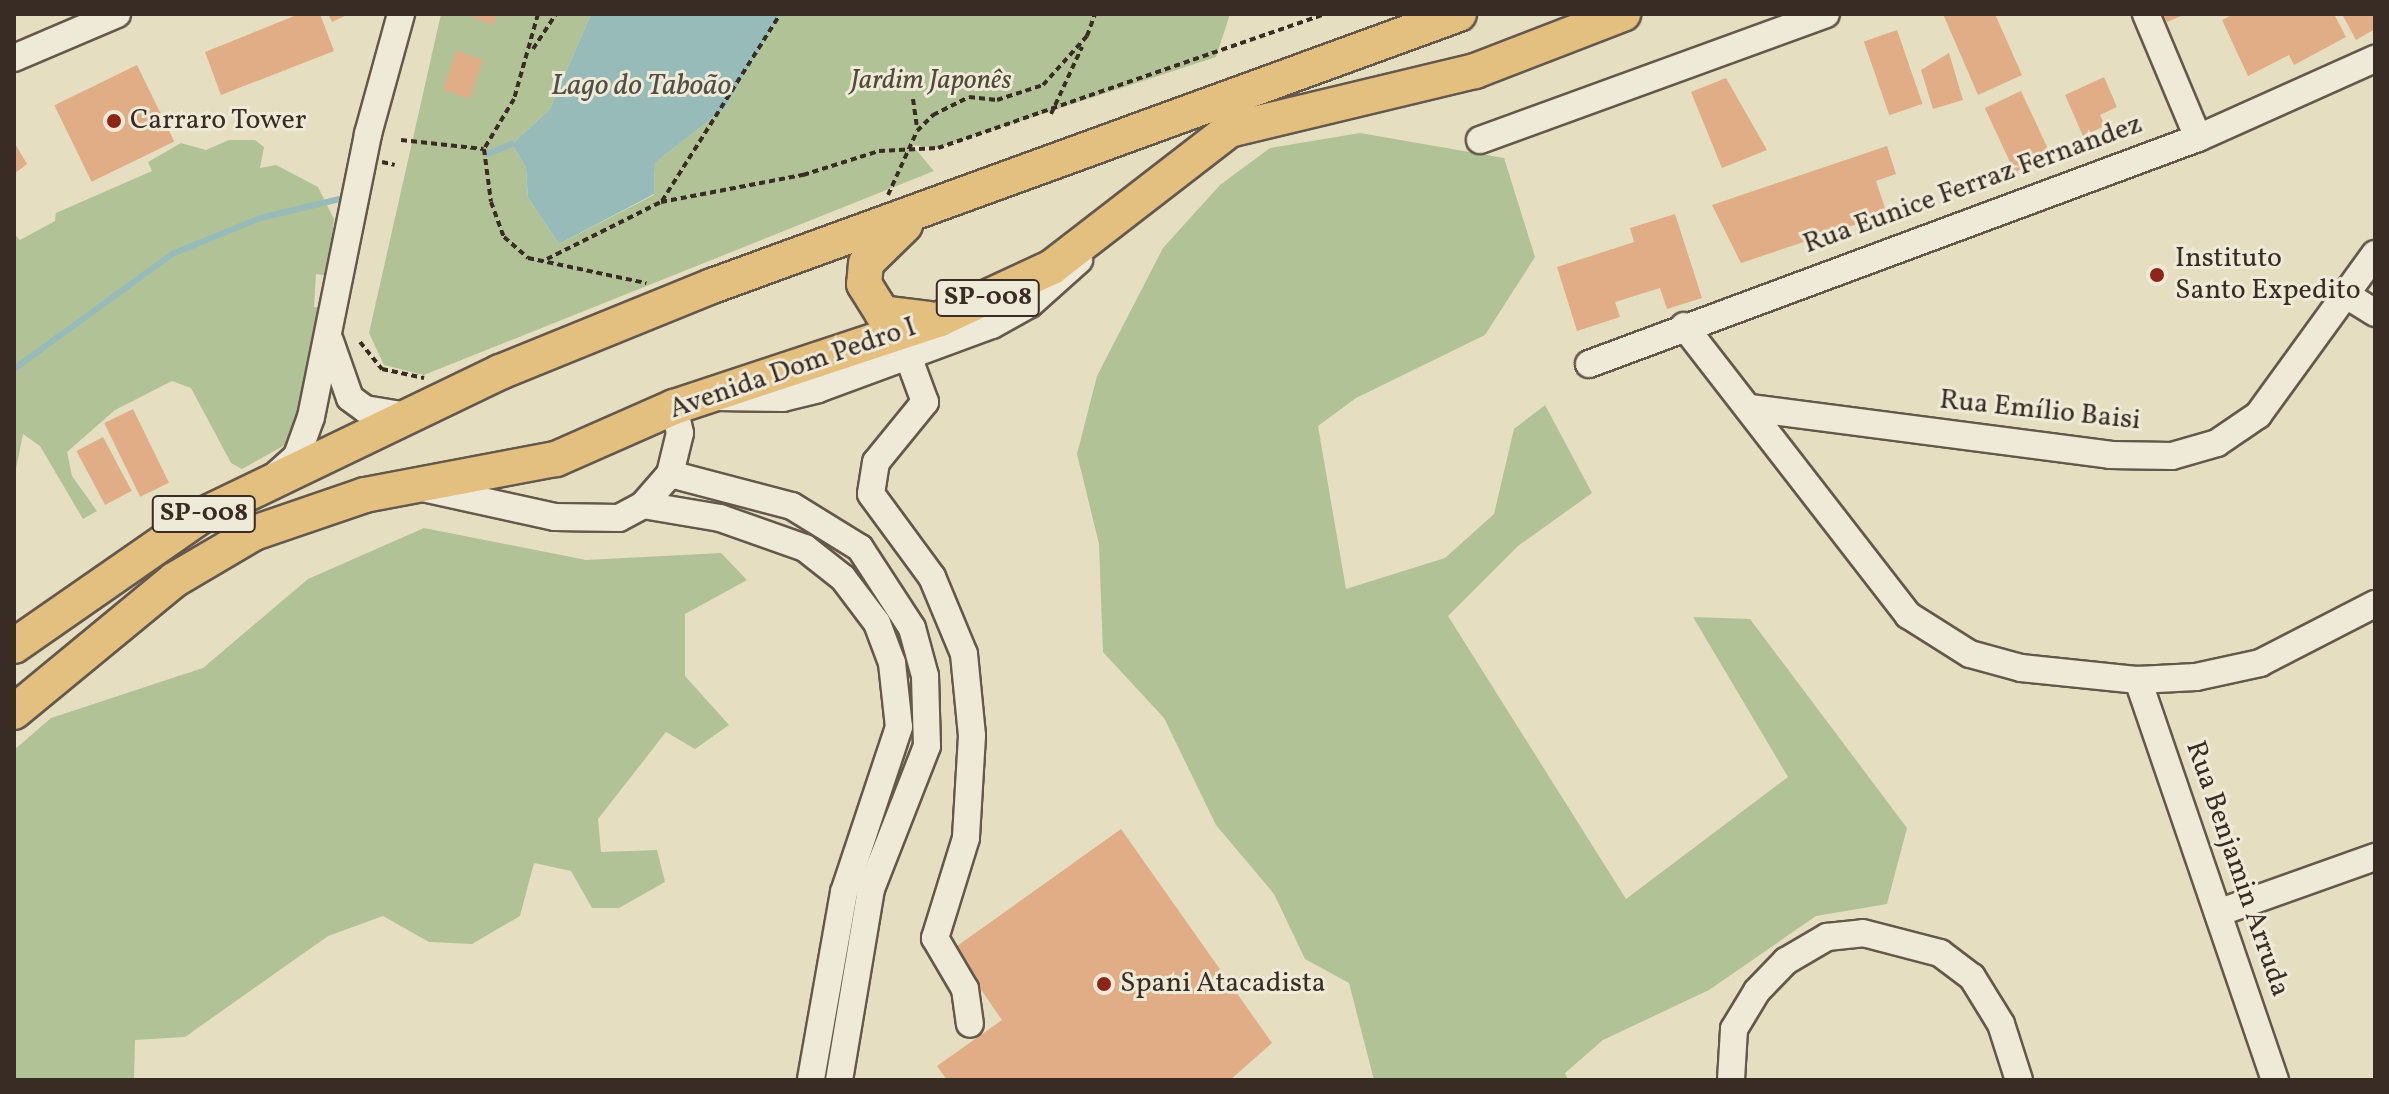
<!DOCTYPE html>
<meta charset="utf-8">
<style>
body{margin:0}
#map{position:relative;width:2389px;height:1094px;overflow:hidden;background:#e6dec1;font-family:Vollkorn,serif}
div>[style]{position:absolute}
.green>*{inset:0;background:#b1c296}
.water>*{inset:0;background:#97bbb9}
.stream>*{height:6px;margin:-3px;padding:0 3px;transform-origin:3px;border-radius:3px;background:#97bbb9}
.building>*{inset:0;background:#e0ad86;transform-origin:0 0}
.path>*{height:4px;margin-top:-2px;transform-origin:0;background:repeating-linear-gradient(90deg,#392c24 0 6px,transparent 0 10px)}
.roads{filter:drop-shadow(2px 0 #64584b) drop-shadow(-2px 0 #64584b) drop-shadow(0 2px #64584b) drop-shadow(0 -2px #64584b)}
.minor>*{height:26px;margin:-13px;padding:0 13px;transform-origin:13px;border-radius:13px;background:#efead7}
.major>*{height:34px;margin:-17px;padding:0 17px;transform-origin:17px;border-radius:17px;background:#e3bf80}
.dots>*{width:22px;height:22px;translate:-50% -50%;box-sizing:border-box;border:4px solid #efead7;border-radius:50%}
span{translate:-50% -50%;white-space:nowrap;text-align:center;line-height:1.15;-webkit-text-stroke:6px #efead7;paint-order:stroke}
.shield-label span{padding:2px 6px;background:#efead7;border:2px solid;border-radius:6px;-webkit-text-stroke-width:0}
.shield-label{font-size:26px;color:#392c24;font-weight:700}
.park-label{font-size:28px;color:#514a3b;font-style:italic}
.poi-label{font-size:28px;color:#392c24}
.left{translate:0 -50%;text-align:left}
.street-label{font-size:28px;color:#392c24}
.water-label{font-size:30px;color:#505049;font-style:italic}
.frame{position:absolute;inset:0;border:16px solid #392c24;pointer-events:none}
</style>
<div id="map">
<div class="green">
<i style="clip-path:polygon(441px 14px,591px 14px,550px 109px,512px 144px,526px 168px,528px 198px,559px 244px,654px 195px,655px 163px,726px 107px,780px 14px,1230px 14px,1216px 57px,938px 148px,912px 145px,934px 171px,424px 375px,384px 365px,369px 333px)"></i>
<i style="clip-path:polygon(1360px 133px,1504px 158px,1535px 257px,1485px 335px,1356px 398px,1318px 426px,1346px 589px,1445px 558px,1494px 514px,1514px 429px,1545px 405px,1592px 493px,1518px 546px,1448px 616px,1626px 899px,1788px 777px,1693px 617px,1750px 619px,1907px 828px,1887px 904px,1816px 916px,1709px 990px,1603px 1040px,1565px 1073px,1568px 1080px,1374px 1080px,1349px 983px,1305px 959px,1274px 894px,1216px 825px,1164px 718px,1103px 652px,1099px 544px,1077px 454px,1097px 376px,1163px 248px,1220px 185px,1270px 148px)"></i>
<i style="clip-path:polygon(229px 140px,255px 140px,264px 147px,260px 168px,276px 165px,318px 187px,334px 219px,328px 276px,316px 274px,314px 307px,325px 308px,303px 435px,242px 469px,231px 463px,191px 388px,172px 381px,115px 410px,67px 452px,72px 476px,97px 511px,83px 519px,40px 446px,23px 434px,14px 479px,14px 234px,20px 240px,55px 221px,56px 213px,152px 171px,148px 162px,181px 143px,206px 150px)"></i>
<i style="clip-path:polygon(424px 528px,586px 560px,721px 553px,747px 580px,685px 614px,685px 676px,729px 725px,695px 749px,666px 732px,598px 819px,601px 852px,657px 850px,665px 882px,619px 908px,592px 908px,571px 871px,534px 863px,520px 916px,472px 944px,429px 942px,383px 916px,328px 936px,185px 1037px,135px 1040px,134px 1080px,14px 1080px,14px 750px,51px 718px,203px 668px,308px 579px)"></i>
</div>
<div class="water">
<i style="clip-path:polygon(591px 14px,780px 14px,726px 107px,655px 163px,654px 194px,559px 244px,528px 198px,526px 168px,512px 144px,550px 109px)"></i>
</div>
<div class="stream">
<i style="left:487px;top:154px;width:27px;rotate:-22deg"></i>
<i style="left:14px;top:369px;width:195px;rotate:-36deg"></i>
<i style="left:172px;top:254px;width:95px;rotate:-22.2deg"></i>
<i style="left:260px;top:218px;width:82px;rotate:-13.4deg"></i>
</div>
<div class="building">
<i style="clip-path:polygon(299px 14px,320px 14px,334px 51px,221px 95px,205px 52px)"></i>
<i style="clip-path:polygon(328px 14px,349px 14px,332px 22px)"></i>
<i style="clip-path:polygon(466px 14px,497px 14px,493px 25px)"></i>
<i style="clip-path:polygon(1943px 14px,1995px 14px,2022px 75px,1978px 95px)"></i>
<i style="clip-path:polygon(2163px 14px,2186px 14px,2167px 22px)"></i>
<i style="clip-path:polygon(2234px 14px,2334px 14px,2346px 37px,2294px 65px,2289px 55px,2248px 76px,2222px 20px)"></i>
<i style="clip-path:polygon(2342px 14px,2375px 14px,2375px 29px,2356px 40px)"></i>
<i style="left:1897px;top:30px;width:78px;height:35px;rotate:71deg"></i>
<i style="left:456px;top:51px;width:28px;height:41px;rotate:18deg"></i>
<i style="clip-path:polygon(1949px 53px,1963px 100px,1933px 109px,1921px 70px)"></i>
<i style="left:137px;top:65px;width:85px;height:92px;rotate:64deg"></i>
<i style="clip-path:polygon(2104px 77px,2117px 107px,2100px 115px,2105px 126px,2083px 136px,2065px 95px)"></i>
<i style="clip-path:polygon(1726px 78px,1767px 150px,1722px 168px,1691px 92px)"></i>
<i style="left:2021px;top:91px;width:71px;height:40px;rotate:65deg"></i>
<i style="clip-path:polygon(14px 142px,27px 164px,14px 174px)"></i>
<i style="clip-path:polygon(1887px 146px,1896px 174px,1876px 181px,1887px 214px,1741px 263px,1712px 205px)"></i>
<i style="clip-path:polygon(1675px 214px,1702px 298px,1667px 309px,1660px 288px,1615px 302px,1620px 317px,1577px 331px,1557px 267px,1634px 242px,1630px 228px)"></i>
<i style="left:133px;top:409px;width:82px;height:32px;rotate:64deg"></i>
<i style="left:103px;top:437px;width:61px;height:30px;rotate:62deg"></i>
<i style="clip-path:polygon(1121px 829px,1272px 1043px,1230px 1080px,947px 1080px,937px 1066px,1002px 1020px,953px 949px)"></i>
</div>
<div class="path">
<i style="left:538px;top:14px;width:88px;rotate:105.8deg"></i>
<i style="left:514px;top:99px;width:58px;rotate:121deg"></i>
<i style="left:484px;top:149px;width:53px;rotate:82.5deg"></i>
<i style="left:491px;top:202px;width:37px;rotate:70deg"></i>
<i style="left:504px;top:237px;width:32px;rotate:41deg"></i>
<i style="left:528px;top:258px;width:121px;rotate:12deg"></i>
<i style="left:1087px;top:36px;width:23px;rotate:-70deg"></i>
<i style="left:533px;top:49px;width:42px;rotate:-56.7deg"></i>
<i style="left:913px;top:99px;width:30px;rotate:82deg"></i>
<i style="left:1051px;top:114px;width:74px;rotate:-65.2deg"></i>
<i style="left:401px;top:140px;width:83px;rotate:6.2deg"></i>
<i style="left:382px;top:162px;width:13px;rotate:13deg"></i>
<i style="left:888px;top:195px;width:70px;rotate:-65.6deg"></i>
<i style="left:917px;top:131px;width:23px;rotate:-45deg"></i>
<i style="left:933px;top:115px;width:40px;rotate:-26.6deg"></i>
<i style="left:969px;top:97px;width:28px;rotate:6deg"></i>
<i style="left:997px;top:100px;width:48px;rotate:-18.1deg"></i>
<i style="left:1043px;top:85px;width:66px;rotate:-48.1deg"></i>
<i style="left:662px;top:201px;width:221px;rotate:-57.7deg"></i>
<i style="left:547px;top:259px;width:127px;rotate:-26.6deg"></i>
<i style="left:661px;top:202px;width:145px;rotate:-10.8deg"></i>
<i style="left:803px;top:175px;width:80px;rotate:-17.5deg"></i>
<i style="left:879px;top:151px;width:59px;rotate:-2.9deg"></i>
<i style="left:938px;top:148px;width:410px;rotate:-19.1deg"></i>
<i style="left:360px;top:342px;width:35px;rotate:51deg"></i>
<i style="left:382px;top:369px;width:43px;rotate:12.1deg"></i>
</div>
<div class="roads">
<div class="minor">
<i style="left:2146px;top:14px;width:134px;rotate:67.2deg"></i>
<i style="left:14px;top:58px;width:112px;rotate:-23.1deg"></i>
<i style="left:1480px;top:140px;width:368px;rotate:-20deg"></i>
<i style="left:2348px;top:296px;width:32px;rotate:32deg"></i>
<i style="left:1684px;top:326px;width:366px;rotate:52.2deg"></i>
<i style="left:1908px;top:615px;width:73px;rotate:32.2deg"></i>
<i style="left:1970px;top:654px;width:53px;rotate:15.4deg"></i>
<i style="left:2021px;top:668px;width:118px;rotate:5.9deg"></i>
<i style="left:2138px;top:680px;width:58px;rotate:-3deg"></i>
<i style="left:2196px;top:677px;width:66px;rotate:-12.3deg"></i>
<i style="left:2260px;top:663px;width:129px;rotate:-27.2deg"></i>
<i style="left:330px;top:341px;width:60px;rotate:70.7deg"></i>
<i style="left:350px;top:398px;width:19px;rotate:36deg"></i>
<i style="left:365px;top:409px;width:49px;rotate:9.5deg"></i>
<i style="left:908px;top:356px;width:49px;rotate:69.7deg"></i>
<i style="left:925px;top:402px;width:77px;rotate:129.2deg"></i>
<i style="left:876px;top:462px;width:32px;rotate:99deg"></i>
<i style="left:871px;top:494px;width:103px;rotate:53.7deg"></i>
<i style="left:932px;top:577px;width:83px;rotate:67.4deg"></i>
<i style="left:964px;top:654px;width:82px;rotate:84.4deg"></i>
<i style="left:972px;top:736px;width:102px;rotate:93.4deg"></i>
<i style="left:966px;top:838px;width:105px;rotate:107.2deg"></i>
<i style="left:935px;top:938px;width:59px;rotate:59.5deg"></i>
<i style="left:965px;top:989px;width:35px;rotate:82deg"></i>
<i style="left:1589px;top:364px;width:650px;rotate:-20.36deg"></i>
<i style="left:2198px;top:138px;width:194px;rotate:-24.1deg"></i>
<i style="left:717px;top:397px;width:66px;rotate:0.9deg"></i>
<i style="left:783px;top:398px;width:36px;rotate:-14deg"></i>
<i style="left:818px;top:389px;width:185px;rotate:-20.2deg"></i>
<i style="left:992px;top:325px;width:43px;rotate:-28.9deg"></i>
<i style="left:1030px;top:304px;width:66px;rotate:-41.9deg"></i>
<i style="left:1750px;top:408px;width:363px;rotate:7.4deg"></i>
<i style="left:2110px;top:455px;width:62px;rotate:0.9deg"></i>
<i style="left:2172px;top:456px;width:47px;rotate:-16.1deg"></i>
<i style="left:2217px;top:443px;width:50px;rotate:-34.3deg"></i>
<i style="left:2258px;top:415px;width:199px;rotate:-54deg"></i>
<i style="left:670px;top:474px;width:126px;rotate:14.7deg"></i>
<i style="left:792px;top:506px;width:80px;rotate:31.7deg"></i>
<i style="left:860px;top:548px;width:95px;rotate:57deg"></i>
<i style="left:912px;top:628px;width:50px;rotate:74.8deg"></i>
<i style="left:925px;top:676px;width:70px;rotate:88.4deg"></i>
<i style="left:927px;top:746px;width:154px;rotate:111.4deg"></i>
<i style="left:871px;top:889px;width:194px;rotate:99.5deg"></i>
<i style="left:275px;top:476px;width:30px;rotate:-42deg"></i>
<i style="left:297px;top:456px;width:41px;rotate:-70.3deg"></i>
<i style="left:311px;top:417px;width:289px;rotate:-78.6deg"></i>
<i style="left:368px;top:134px;width:124px;rotate:-74.6deg"></i>
<i style="left:423px;top:488px;width:135px;rotate:12.4deg"></i>
<i style="left:555px;top:517px;width:64px;rotate:0.9deg"></i>
<i style="left:619px;top:518px;width:27px;rotate:-28deg"></i>
<i style="left:643px;top:505px;width:41px;rotate:-48.9deg"></i>
<i style="left:670px;top:474px;width:42px;rotate:-76.3deg"></i>
<i style="left:680px;top:433px;width:27px;rotate:-103deg"></i>
<i style="left:643px;top:505px;width:78px;rotate:9.6deg"></i>
<i style="left:720px;top:518px;width:90px;rotate:19.4deg"></i>
<i style="left:805px;top:548px;width:48px;rotate:38.3deg"></i>
<i style="left:843px;top:578px;width:56px;rotate:52.9deg"></i>
<i style="left:877px;top:623px;width:43px;rotate:69.4deg"></i>
<i style="left:892px;top:663px;width:64px;rotate:83.8deg"></i>
<i style="left:899px;top:727px;width:174px;rotate:108.4deg"></i>
<i style="left:844px;top:892px;width:191px;rotate:100deg"></i>
<i style="left:2138px;top:680px;width:423px;rotate:71.1deg"></i>
<i style="left:2218px;top:913px;width:167px;rotate:-19.6deg"></i>
<i style="left:1731px;top:1080px;width:51px;rotate:-86.6deg"></i>
<i style="left:1734px;top:1029px;width:44px;rotate:-58.8deg"></i>
<i style="left:1757px;top:991px;width:42px;rotate:-46deg"></i>
<i style="left:1786px;top:961px;width:48px;rotate:-30.3deg"></i>
<i style="left:1827px;top:937px;width:36px;rotate:-6deg"></i>
<i style="left:1863px;top:933px;width:80px;rotate:14.6deg"></i>
<i style="left:1940px;top:953px;width:40px;rotate:37deg"></i>
<i style="left:1972px;top:977px;width:55px;rotate:58.3deg"></i>
<i style="left:2001px;top:1024px;width:59px;rotate:72.2deg"></i>
</div>
<div class="major">
<i style="left:905px;top:225px;width:54px;rotate:135.7deg"></i>
<i style="left:866px;top:263px;width:21px;rotate:95deg"></i>
<i style="left:864px;top:284px;width:34px;rotate:58deg"></i>
<i style="left:882px;top:313px;width:47px;rotate:7.3deg"></i>
<i style="left:14px;top:646px;width:228px;rotate:-34.8deg"></i>
<i style="left:201px;top:516px;width:332px;rotate:-25.7deg"></i>
<i style="left:500px;top:372px;width:229px;rotate:-22.1deg"></i>
<i style="left:712px;top:286px;width:795px;rotate:-20.01deg"></i>
<i style="left:14px;top:712px;width:207px;rotate:-39.5deg"></i>
<i style="left:174px;top:580px;width:93px;rotate:-30.4deg"></i>
<i style="left:254px;top:533px;width:117px;rotate:-18.9deg"></i>
<i style="left:365px;top:495px;width:194px;rotate:-10.7deg"></i>
<i style="left:556px;top:459px;width:129px;rotate:-23.8deg"></i>
<i style="left:674px;top:407px;width:280px;rotate:-18.3deg"></i>
<i style="left:940px;top:319px;width:123px;rotate:-24.9deg"></i>
<i style="left:1052px;top:267px;width:224px;rotate:-37.7deg"></i>
<i style="left:1229px;top:130px;width:253px;rotate:-13.5deg"></i>
<i style="left:1475px;top:71px;width:159px;rotate:-21.1deg"></i>
</div>
</div>
<div class="dots">
<i style="left:114px;top:121px;background:#8f2418"></i>
<i style="left:2157px;top:275px;background:#8f2418"></i>
<i style="left:1104px;top:984px;background:#8f2418"></i>
</div>
<div class="shield-label">
<span style="left:988px;top:298px">SP-008</span>
<span style="left:204px;top:514px">SP-008</span>
</div>
<div class="park-label">
<span style="left:931px;top:81px">Jardim Japonês</span>
</div>
<div class="poi-label">
<span class="left" style="left:130px;top:121px">Carraro Tower</span>
<span class="left" style="left:2175px;top:275px">Instituto<br>Santo Expedito</span>
<span class="left" style="left:1120px;top:984px">Spani Atacadista</span>
</div>
<div class="street-label">
<span style="left:1973px;top:185px;rotate:-20deg">Rua Eunice Ferraz Fernandez</span>
<span style="left:793px;top:369px;rotate:-19deg">Avenida Dom Pedro I</span>
<span style="left:2040px;top:411px;rotate:6deg">Rua Emílio Baisi</span>
<span style="left:2237px;top:869px;rotate:71deg">Rua Benjamin Arruda</span>
</div>
<div class="water-label">
<span style="left:641px;top:86px">Lago do Taboão</span>
</div>
<div class="frame"></div>
</div>
